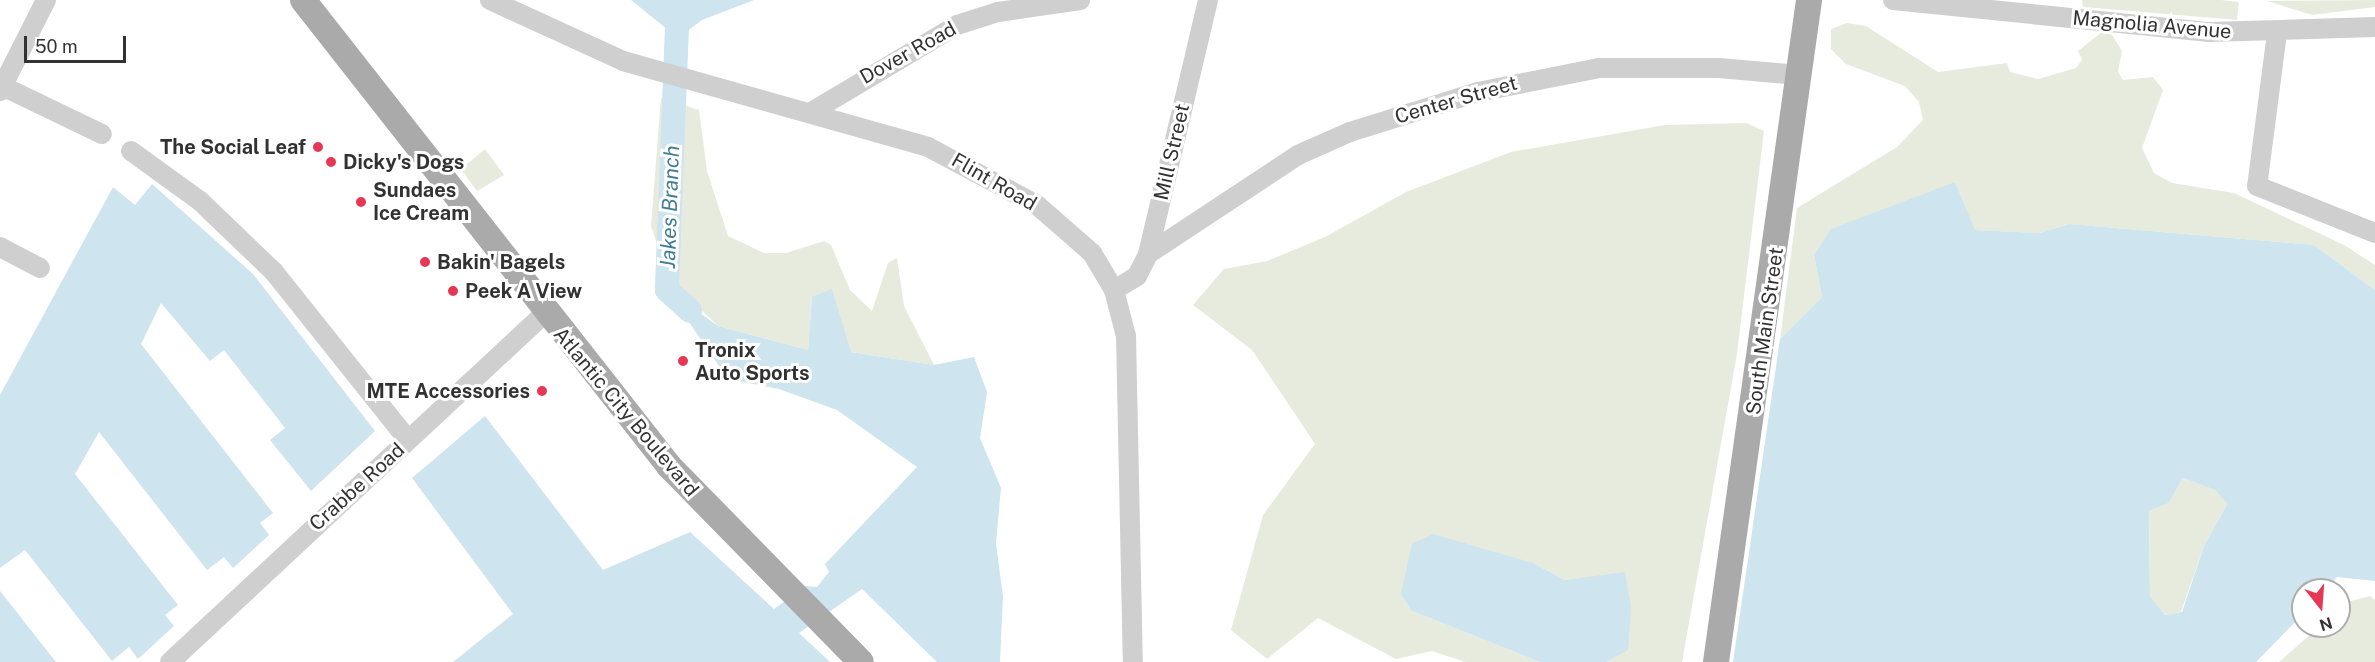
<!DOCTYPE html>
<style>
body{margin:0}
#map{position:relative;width:2375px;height:662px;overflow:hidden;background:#fff;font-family:"Public Sans",sans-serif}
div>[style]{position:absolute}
.green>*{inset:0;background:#e7ebde}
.water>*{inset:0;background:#cee4ee}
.river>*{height:24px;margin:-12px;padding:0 12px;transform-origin:12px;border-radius:12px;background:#cee4ee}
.minor>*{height:20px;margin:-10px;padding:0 10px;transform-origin:10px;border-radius:10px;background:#cfcfcf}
.major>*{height:26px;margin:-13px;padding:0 13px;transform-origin:13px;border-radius:13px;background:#aaa}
.dots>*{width:16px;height:16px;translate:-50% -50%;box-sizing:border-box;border:3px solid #fff;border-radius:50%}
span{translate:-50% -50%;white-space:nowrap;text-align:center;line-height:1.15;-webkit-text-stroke:6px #fff;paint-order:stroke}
.street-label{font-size:20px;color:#323232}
.poi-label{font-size:20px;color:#323232;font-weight:700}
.right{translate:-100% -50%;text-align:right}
.left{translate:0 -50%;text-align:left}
.water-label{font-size:21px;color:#3f7c96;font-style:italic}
.north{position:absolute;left:2291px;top:578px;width:60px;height:60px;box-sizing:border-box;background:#fff;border:2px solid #adadad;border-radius:50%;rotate:163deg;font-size:16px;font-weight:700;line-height:24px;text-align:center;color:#323232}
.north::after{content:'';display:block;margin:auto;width:21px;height:27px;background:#e63855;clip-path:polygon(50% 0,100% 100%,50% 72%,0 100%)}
.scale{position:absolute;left:24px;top:36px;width:102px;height:27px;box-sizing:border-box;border:3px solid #323232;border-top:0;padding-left:8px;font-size:18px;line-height:21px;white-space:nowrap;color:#323232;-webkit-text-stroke:4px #fff;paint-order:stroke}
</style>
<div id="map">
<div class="green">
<i style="clip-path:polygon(2082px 0,2221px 0,2239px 2px,2237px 20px,2083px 7px)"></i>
<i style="clip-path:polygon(2375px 0,2375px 7px,2312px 15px,2267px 1px)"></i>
<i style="clip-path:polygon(1847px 23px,1866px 26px,1938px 72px,2007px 63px,2010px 72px,2038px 79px,2076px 68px,2082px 60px,2078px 51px,2102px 32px,2112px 35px,2122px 51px,2118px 72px,2123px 80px,2153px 77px,2163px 90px,2142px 148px,2154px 173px,2172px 183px,2234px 193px,2344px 245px,2375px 265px,2375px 290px,2314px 245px,2069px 224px,2040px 233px,1974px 230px,1955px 182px,1814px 255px,1822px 297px,1780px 339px,1797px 208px,1897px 147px,1923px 120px,1919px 102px,1905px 86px,1846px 64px,1831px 49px,1831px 29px)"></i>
<i style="clip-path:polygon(661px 98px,699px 110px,707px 171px,728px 236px,764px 253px,786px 253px,824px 241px,831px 245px,850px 290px,872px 311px,888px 263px,897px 258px,904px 306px,934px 365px,851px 352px,812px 297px,808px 350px,718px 326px,669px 279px,651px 226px)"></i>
<i style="clip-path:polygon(1746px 123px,1764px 131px,1737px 354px,1682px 662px,1606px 662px,1628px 649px,1625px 573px,1565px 580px,1533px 563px,1412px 611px,1540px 662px,1465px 662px,1432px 651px,1396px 659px,1318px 618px,1267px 659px,1231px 630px,1263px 515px,1315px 444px,1252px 350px,1193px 305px,1224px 269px,1267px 261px,1325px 237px,1406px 192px,1511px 152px,1665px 125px)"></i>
<i style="clip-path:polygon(485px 149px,504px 175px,477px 191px,461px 169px)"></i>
<i style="clip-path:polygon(2183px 478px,2215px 490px,2227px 504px,2204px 546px,2181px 612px,2165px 615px,2150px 596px,2149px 511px,2169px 503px)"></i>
<i style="clip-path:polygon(2370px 596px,2375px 600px,2375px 662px,2279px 662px,2320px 626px,2339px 626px,2339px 604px)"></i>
</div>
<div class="water">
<i style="clip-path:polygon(631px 0,754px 0,702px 20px,678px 38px)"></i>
<i style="clip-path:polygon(evenodd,1955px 182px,1975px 230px,2040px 233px,2069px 224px,2314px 245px,2375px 290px,2375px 581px,2337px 577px,2325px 590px,2303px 590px,2303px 614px,2256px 662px,1733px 662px,1780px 339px,1822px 297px,1814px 255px,1831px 229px,1955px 182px,2183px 478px,2215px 490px,2227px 504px,2204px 546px,2182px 612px,2165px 615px,2150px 596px,2149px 511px,2169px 503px,2183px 478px)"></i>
<i style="clip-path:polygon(152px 184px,253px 274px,375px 431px,311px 491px,270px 440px,285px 428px,224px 350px,210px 361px,161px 303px,141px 344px,273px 513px,260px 523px,269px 535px,233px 568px,224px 557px,207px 570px,99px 432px,75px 474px,178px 605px,165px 615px,174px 626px,138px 659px,129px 647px,112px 661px,25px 550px,0 568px,0 395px,113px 187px,135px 205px)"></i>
<i style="clip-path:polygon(832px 289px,851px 352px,934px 365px,974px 357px,987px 392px,980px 438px,1001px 488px,996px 543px,1003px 597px,1000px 662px,937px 662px,862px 589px,799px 633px,830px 662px,453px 662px,513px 614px,412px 478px,485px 416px,603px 570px,690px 532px,774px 609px,806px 586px,817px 587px,829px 572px,825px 564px,917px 467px,837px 410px,779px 389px,728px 379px,667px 290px,718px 326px,808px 350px,812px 297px)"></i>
<i style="clip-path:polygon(1433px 534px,1533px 563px,1565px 580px,1625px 572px,1631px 607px,1628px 650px,1606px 662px,1540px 662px,1412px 611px,1401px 594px,1412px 544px)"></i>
<i style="clip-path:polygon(0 591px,56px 662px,0 662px)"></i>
</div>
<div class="river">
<i style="left:678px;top:0;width:290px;rotate:92.2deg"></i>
<i style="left:667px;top:290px;width:31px;rotate:42deg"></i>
</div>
<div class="minor">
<i style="left:490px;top:0;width:146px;rotate:24.6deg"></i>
<i style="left:623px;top:61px;width:317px;rotate:15.7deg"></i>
<i style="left:928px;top:147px;width:123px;rotate:28deg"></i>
<i style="left:1037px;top:205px;width:73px;rotate:41.1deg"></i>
<i style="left:1092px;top:253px;width:43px;rotate:59.3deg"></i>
<i style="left:1114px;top:290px;width:48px;rotate:75.4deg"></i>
<i style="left:1126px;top:336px;width:326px;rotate:88.8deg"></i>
<i style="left:1893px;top:0;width:318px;rotate:5.8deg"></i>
<i style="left:2209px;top:32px;width:166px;rotate:-1.7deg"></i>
<i style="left:2277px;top:33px;width:154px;rotate:97.4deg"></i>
<i style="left:2257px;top:186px;width:127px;rotate:21.7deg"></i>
<i style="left:0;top:85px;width:113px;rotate:25.7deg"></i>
<i style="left:0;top:91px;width:102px;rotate:-63.2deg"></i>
<i style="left:813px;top:111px;width:168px;rotate:-30.8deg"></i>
<i style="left:957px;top:25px;width:43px;rotate:-17.6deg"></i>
<i style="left:998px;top:12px;width:83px;rotate:-8.3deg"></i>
<i style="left:131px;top:151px;width:85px;rotate:35.9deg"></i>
<i style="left:200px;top:201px;width:103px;rotate:43.8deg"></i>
<i style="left:274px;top:272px;width:215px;rotate:51.4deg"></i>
<i style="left:0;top:247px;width:45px;rotate:27.7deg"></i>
<i style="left:1148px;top:254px;width:180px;rotate:-33.4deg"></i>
<i style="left:1298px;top:155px;width:57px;rotate:-23.9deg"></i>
<i style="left:1350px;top:132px;width:134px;rotate:-17.4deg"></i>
<i style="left:1478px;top:92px;width:123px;rotate:-11.2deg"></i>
<i style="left:1599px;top:68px;width:120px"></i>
<i style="left:1719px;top:68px;width:80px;rotate:5deg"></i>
<i style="left:1114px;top:290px;width:27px;rotate:-31deg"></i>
<i style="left:1137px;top:276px;width:25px;rotate:-63deg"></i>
<i style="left:1148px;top:254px;width:261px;rotate:-76.7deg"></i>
<i style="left:170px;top:662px;width:512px;rotate:-42.94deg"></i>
</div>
<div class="major">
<i style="left:303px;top:0;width:593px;rotate:51.85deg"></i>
<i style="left:669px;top:466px;width:274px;rotate:45.6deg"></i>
<i style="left:1716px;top:662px;width:669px;rotate:-82deg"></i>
</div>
<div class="dots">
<i style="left:318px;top:147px;background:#e63855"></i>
<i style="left:331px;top:162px;background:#e63855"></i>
<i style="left:361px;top:202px;background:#e63855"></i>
<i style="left:425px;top:262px;background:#e63855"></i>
<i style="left:453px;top:291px;background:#e63855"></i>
<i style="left:683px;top:361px;background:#e63855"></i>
<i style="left:542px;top:391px;background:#e63855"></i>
</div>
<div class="street-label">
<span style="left:2152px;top:25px;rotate:5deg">Magnolia Avenue</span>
<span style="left:908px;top:53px;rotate:-29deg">Dover Road</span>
<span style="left:1456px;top:100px;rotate:-16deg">Center Street</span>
<span style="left:1172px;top:152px;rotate:-77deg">Mill Street</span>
<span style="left:994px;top:182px;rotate:30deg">Flint Road</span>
<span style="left:1765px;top:331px;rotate:-82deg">South Main Street</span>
<span style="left:626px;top:412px;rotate:50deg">Atlantic City Boulevard</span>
<span style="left:357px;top:487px;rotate:-42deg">Crabbe Road</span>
</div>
<div class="poi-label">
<span class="right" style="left:306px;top:147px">The Social Leaf</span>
<span class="left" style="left:343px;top:162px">Dicky's Dogs</span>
<span class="left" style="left:373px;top:202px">Sundaes<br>Ice Cream</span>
<span class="left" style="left:437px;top:262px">Bakin' Bagels</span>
<span class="left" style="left:465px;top:291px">Peek A View</span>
<span class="left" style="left:695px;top:362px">Tronix<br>Auto Sports</span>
<span class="right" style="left:530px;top:391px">MTE Accessories</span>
</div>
<div class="water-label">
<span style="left:670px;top:207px;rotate:-88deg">Jakes Branch</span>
</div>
<div class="north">N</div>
<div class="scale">50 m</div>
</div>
